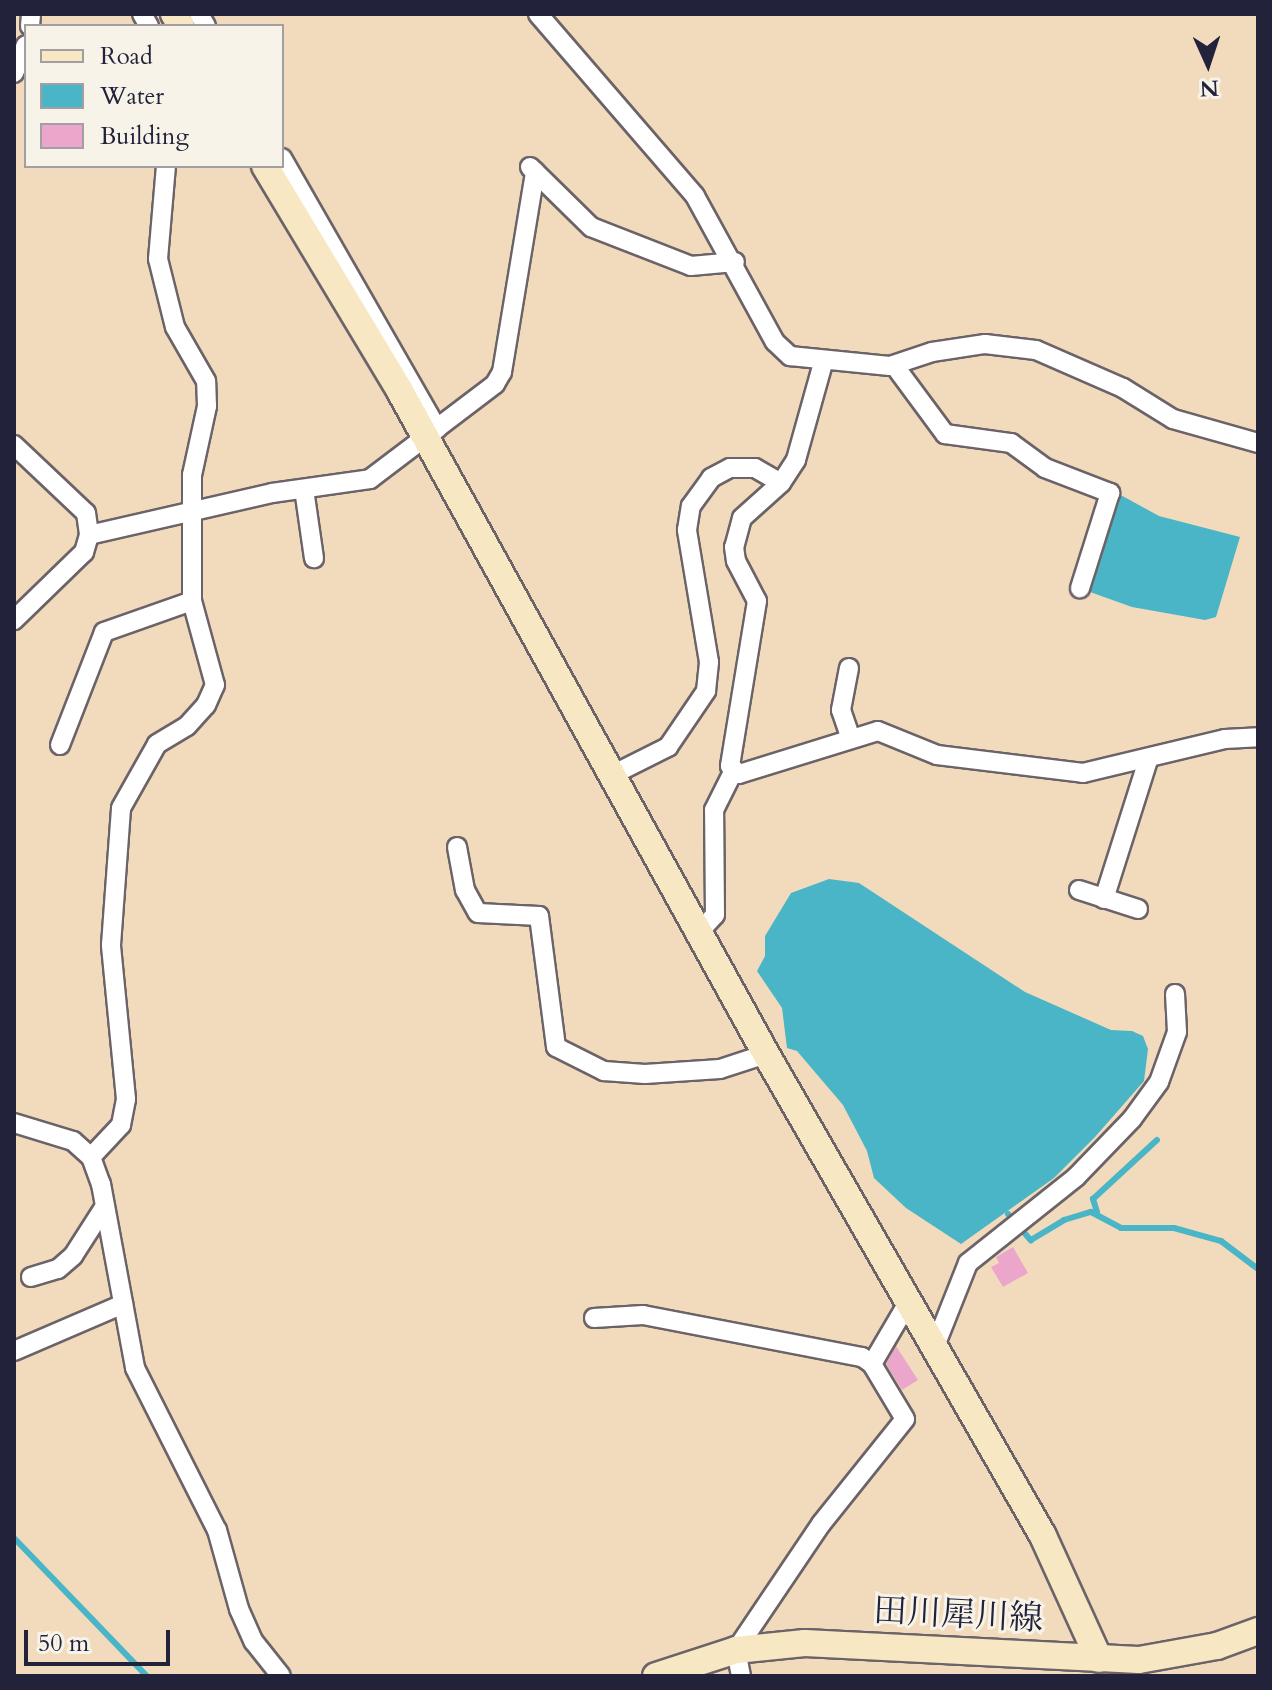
<!DOCTYPE html>
<meta charset="utf-8">
<style>
body{margin:0}
#map{position:relative;width:1272px;height:1690px;overflow:hidden;background:#f2dbbc;font-family:Cardo,"Noto Serif JP",serif}
div>[style]{position:absolute}
.water>*{inset:0;background:#49b5c6}
.stream>*{height:6px;margin:-3px;padding:0 3px;transform-origin:3px;border-radius:3px;background:#49b5c6}
.building>*{inset:0;background:#eca6cb}
.roads{filter:drop-shadow(2px 0 #6b6368) drop-shadow(-2px 0 #6b6368) drop-shadow(0 2px #6b6368) drop-shadow(0 -2px #6b6368)}
.street>*{height:18px;margin:-9px;padding:0 9px;transform-origin:9px;border-radius:9px;background:#fff}
.secondary>*{height:26px;margin:-13px;padding:0 13px;transform-origin:13px;border-radius:13px;background:#f7e8c3}
span{translate:-50% -50%;white-space:nowrap;text-align:center;line-height:1.15;-webkit-text-stroke:6px #f7f3e8;paint-order:stroke}
.street-label{font-size:34px;color:#22223b}
.frame{position:absolute;inset:0;border:16px solid #22223b;pointer-events:none}
.legend{position:absolute;left:24px;top:24px;width:260px;height:144px;box-sizing:border-box;background:#f7f3e8;border:2px solid #a29fa3;margin:0;padding:10px 14px;list-style:none;font-size:24px;color:#22223b}
.legend li{display:flex;align-items:center;gap:16px;height:40px}
.legend b{width:40px;border:2px solid #a29fa3}
.north{position:absolute;left:1168px;top:24px;width:80px;height:80px;-webkit-text-stroke:6px #f7f3e8;paint-order:stroke;rotate:177deg;font-size:22px;font-weight:700;line-height:32px;text-align:center;color:#22223b}
.north::after{content:'';display:block;margin:auto;width:28px;height:36px;background:#22223b;clip-path:polygon(50% 0,100% 100%,50% 72%,0 100%)}
.scale{position:absolute;left:24px;top:1630px;width:146px;height:36px;box-sizing:border-box;border:4px solid #22223b;border-top:0;padding-left:10px;font-size:24px;line-height:28px;white-space:nowrap;color:#22223b;-webkit-text-stroke:6px #f7f3e8;paint-order:stroke}
</style>
<div id="map">
<div class="water">
<i style="clip-path:polygon(1117px 493px,1159px 516px,1240px 537px,1216px 617px,1205px 620px,1132px 607px,1090px 592px)"></i>
<i style="clip-path:polygon(829px 879px,859px 883px,1025px 992px,1111px 1030px,1132px 1031px,1143px 1036px,1148px 1049px,1144px 1081px,1095px 1137px,1054px 1178px,961px 1244px,906px 1208px,874px 1178px,867px 1151px,843px 1105px,797px 1051px,787px 1048px,782px 1008px,757px 971px,765px 956px,765px 936px,791px 893px)"></i>
</div>
<div class="stream">
<i style="left:1097px;top:1212px;width:14px;rotate:-107deg"></i>
<i style="left:1093px;top:1199px;width:87px;rotate:-42.7deg"></i>
<i style="left:1008px;top:1214px;width:35px;rotate:49deg"></i>
<i style="left:1031px;top:1240px;width:39px;rotate:-31deg"></i>
<i style="left:1064px;top:1220px;width:28px;rotate:-17deg"></i>
<i style="left:1091px;top:1212px;width:34px;rotate:28deg"></i>
<i style="left:1121px;top:1228px;width:53px"></i>
<i style="left:1174px;top:1228px;width:49px;rotate:15.5deg"></i>
<i style="left:1221px;top:1241px;width:46px;rotate:37.1deg"></i>
<i style="left:14px;top:1538px;width:192px;rotate:46.1deg"></i>
</div>
<div class="building">
<i style="clip-path:polygon(1013px 1247px,1028px 1273px,1003px 1287px,991px 1267px,999px 1263px,996px 1257px)"></i>
<i style="clip-path:polygon(896px 1346px,918px 1380px,902px 1390px,886px 1364px)"></i>
</div>
<div class="roads">
<div class="street">
<i style="left:142px;top:14px;width:14px;rotate:60deg"></i>
<i style="left:199px;top:14px;width:14px;rotate:60deg"></i>
<i style="left:538px;top:14px;width:240px;rotate:49.2deg"></i>
<i style="left:695px;top:196px;width:166px;rotate:61.3deg"></i>
<i style="left:775px;top:342px;width:21px;rotate:43deg"></i>
<i style="left:790px;top:356px;width:100px;rotate:5.7deg"></i>
<i style="left:890px;top:366px;width:44px;rotate:-18.4deg"></i>
<i style="left:932px;top:352px;width:54px;rotate:-8.6deg"></i>
<i style="left:985px;top:344px;width:51px;rotate:6.7deg"></i>
<i style="left:1036px;top:350px;width:95px;rotate:23.6deg"></i>
<i style="left:1123px;top:388px;width:59px;rotate:31.8deg"></i>
<i style="left:1173px;top:419px;width:88px;rotate:15.8deg"></i>
<i style="left:30px;top:26px;width:12px;rotate:-85deg"></i>
<i style="left:14px;top:73px;width:30px;rotate:-67deg"></i>
<i style="left:282px;top:158px;width:312px;rotate:60.2deg"></i>
<i style="left:530px;top:167px;width:86px;rotate:44.5deg"></i>
<i style="left:591px;top:227px;width:107px;rotate:21.3deg"></i>
<i style="left:691px;top:266px;width:44px;rotate:-5.2deg"></i>
<i style="left:823px;top:363px;width:101px;rotate:105.6deg"></i>
<i style="left:796px;top:460px;width:27px;rotate:123deg"></i>
<i style="left:781px;top:483px;width:52px;rotate:138.1deg"></i>
<i style="left:742px;top:518px;width:30px;rotate:105deg"></i>
<i style="left:734px;top:547px;width:14px;rotate:82deg"></i>
<i style="left:736px;top:561px;width:45px;rotate:62.3deg"></i>
<i style="left:757px;top:601px;width:167px;rotate:99.3deg"></i>
<i style="left:730px;top:766px;width:12px;rotate:42deg"></i>
<i style="left:739px;top:774px;width:145px;rotate:-17.2deg"></i>
<i style="left:878px;top:731px;width:64px;rotate:22.1deg"></i>
<i style="left:937px;top:755px;width:147px;rotate:7deg"></i>
<i style="left:1083px;top:773px;width:146px;rotate:-13.5deg"></i>
<i style="left:1225px;top:739px;width:33px;rotate:-3deg"></i>
<i style="left:894px;top:365px;width:86px;rotate:53.5deg"></i>
<i style="left:945px;top:434px;width:67px;rotate:7.8deg"></i>
<i style="left:1011px;top:443px;width:42px;rotate:36.3deg"></i>
<i style="left:1045px;top:468px;width:70px;rotate:21deg"></i>
<i style="left:1110px;top:493px;width:100px;rotate:107.5deg"></i>
<i style="left:14px;top:445px;width:99px;rotate:43.4deg"></i>
<i style="left:86px;top:513px;width:22px;rotate:82deg"></i>
<i style="left:89px;top:535px;width:18px;rotate:106deg"></i>
<i style="left:84px;top:552px;width:98px;rotate:135.8deg"></i>
<i style="left:304px;top:489px;width:70px;rotate:81.8deg"></i>
<i style="left:89px;top:535px;width:188px;rotate:-12.9deg"></i>
<i style="left:272px;top:493px;width:99px;rotate:-8.1deg"></i>
<i style="left:370px;top:479px;width:157px;rotate:-37.2deg"></i>
<i style="left:495px;top:384px;width:14px;rotate:-60deg"></i>
<i style="left:502px;top:372px;width:203px;rotate:-80.6deg"></i>
<i style="left:849px;top:668px;width:43px;rotate:100.8deg"></i>
<i style="left:841px;top:710px;width:28px;rotate:71deg"></i>
<i style="left:60px;top:745px;width:121px;rotate:-68.7deg"></i>
<i style="left:104px;top:632px;width:93px;rotate:-19.4deg"></i>
<i style="left:612px;top:775px;width:63px;rotate:-26.6deg"></i>
<i style="left:668px;top:747px;width:68px;rotate:-55.8deg"></i>
<i style="left:706px;top:691px;width:29px;rotate:-84deg"></i>
<i style="left:709px;top:662px;width:134px;rotate:-99.5deg"></i>
<i style="left:687px;top:530px;width:24px;rotate:-81deg"></i>
<i style="left:691px;top:506px;width:34px;rotate:-54deg"></i>
<i style="left:711px;top:478px;width:21px;rotate:-28deg"></i>
<i style="left:730px;top:468px;width:25px"></i>
<i style="left:755px;top:468px;width:30px;rotate:30deg"></i>
<i style="left:457px;top:847px;width:44px;rotate:79.5deg"></i>
<i style="left:465px;top:890px;width:26px;rotate:61deg"></i>
<i style="left:478px;top:913px;width:61px;rotate:2.8deg"></i>
<i style="left:539px;top:916px;width:132px;rotate:82.6deg"></i>
<i style="left:556px;top:1047px;width:54px;rotate:26.6deg"></i>
<i style="left:604px;top:1071px;width:41px;rotate:4.2deg"></i>
<i style="left:645px;top:1074px;width:75px;rotate:-3.8deg"></i>
<i style="left:720px;top:1069px;width:48px;rotate:-18.1deg"></i>
<i style="left:1079px;top:890px;width:62px;rotate:17.9deg"></i>
<i style="left:1104px;top:899px;width:146px;rotate:-72.4deg"></i>
<i style="left:699px;top:932px;width:23px;rotate:-47deg"></i>
<i style="left:715px;top:915px;width:105px;rotate:-90.5deg"></i>
<i style="left:714px;top:810px;width:45px;rotate:-63.4deg"></i>
<i style="left:14px;top:1123px;width:62px;rotate:17deg"></i>
<i style="left:73px;top:1141px;width:24px;rotate:42deg"></i>
<i style="left:91px;top:1157px;width:29px;rotate:70deg"></i>
<i style="left:101px;top:1184px;width:187px;rotate:79.5deg"></i>
<i style="left:135px;top:1368px;width:182px;rotate:63.2deg"></i>
<i style="left:217px;top:1530px;width:82px;rotate:74.4deg"></i>
<i style="left:239px;top:1609px;width:36px;rotate:66deg"></i>
<i style="left:254px;top:1642px;width:43px;rotate:51.5deg"></i>
<i style="left:91px;top:1157px;width:44px;rotate:-46.8deg"></i>
<i style="left:121px;top:1125px;width:26px;rotate:-79deg"></i>
<i style="left:126px;top:1099px;width:155px;rotate:-95.6deg"></i>
<i style="left:111px;top:945px;width:137px;rotate:-85.8deg"></i>
<i style="left:121px;top:808px;width:73px;rotate:-60.6deg"></i>
<i style="left:157px;top:744px;width:35px;rotate:-31deg"></i>
<i style="left:187px;top:726px;width:28px;rotate:-48deg"></i>
<i style="left:206px;top:705px;width:22px;rotate:-66deg"></i>
<i style="left:215px;top:685px;width:87px;rotate:-105.3deg"></i>
<i style="left:192px;top:601px;width:126px;rotate:-90deg"></i>
<i style="left:192px;top:475px;width:71px;rotate:-77.7deg"></i>
<i style="left:207px;top:406px;width:25px;rotate:-92deg"></i>
<i style="left:206px;top:381px;width:62px;rotate:-119.9deg"></i>
<i style="left:175px;top:327px;width:70px;rotate:-104deg"></i>
<i style="left:158px;top:259px;width:93px;rotate:-85.1deg"></i>
<i style="left:31px;top:1277px;width:28px;rotate:-17deg"></i>
<i style="left:58px;top:1269px;width:20px;rotate:-41deg"></i>
<i style="left:73px;top:1256px;width:59px;rotate:-57.4deg"></i>
<i style="left:594px;top:1318px;width:49px;rotate:-3.5deg"></i>
<i style="left:643px;top:1315px;width:223px;rotate:10.9deg"></i>
<i style="left:862px;top:1357px;width:12px;rotate:35deg"></i>
<i style="left:935px;top:1346px;width:89px;rotate:-68.3deg"></i>
<i style="left:968px;top:1263px;width:138px;rotate:-38.5deg"></i>
<i style="left:1076px;top:1177px;width:81px;rotate:-46deg"></i>
<i style="left:1132px;top:1119px;width:46px;rotate:-53.9deg"></i>
<i style="left:1159px;top:1082px;width:53px;rotate:-70.2deg"></i>
<i style="left:1177px;top:1032px;width:38px;rotate:-93deg"></i>
<i style="left:14px;top:1351px;width:119px;rotate:-23.3deg"></i>
<i style="left:741px;top:1676px;width:26px;rotate:-101deg"></i>
<i style="left:736px;top:1650px;width:152px;rotate:-56deg"></i>
<i style="left:821px;top:1524px;width:134px;rotate:-51.3deg"></i>
<i style="left:905px;top:1419px;width:64px;rotate:-121deg"></i>
<i style="left:872px;top:1364px;width:73px;rotate:-59.6deg"></i>
</div>
<div class="secondary">
<i style="left:174px;top:14px;width:14px;rotate:60deg"></i>
<i style="left:265px;top:166px;width:262px;rotate:59deg"></i>
<i style="left:400px;top:391px;width:757px;rotate:61.1deg"></i>
<i style="left:766px;top:1054px;width:556px;rotate:60.11deg"></i>
<i style="left:1043px;top:1536px;width:135px;rotate:65.5deg"></i>
<i style="left:656px;top:1676px;width:84px;rotate:-18deg"></i>
<i style="left:736px;top:1650px;width:69px;rotate:-5.8deg"></i>
<i style="left:805px;top:1643px;width:334px;rotate:2.9deg"></i>
<i style="left:1139px;top:1660px;width:79px;rotate:-10.2deg"></i>
<i style="left:1217px;top:1646px;width:44px;rotate:-20.1deg"></i>
</div>
</div>
<div class="street-label">
<span style="left:958px;top:1615px;rotate:3deg">田川犀川線</span>
</div>
<div class="frame"></div>
<ul class="legend">
<li><b style="height:10px;background:#f7e8c3"></b>Road</li>
<li><b style="height:22px;background:#49b5c6"></b>Water</li>
<li><b style="height:22px;background:#eca6cb"></b>Building</li>
</ul>
<div class="north">N</div>
<div class="scale">50 m</div>
</div>
